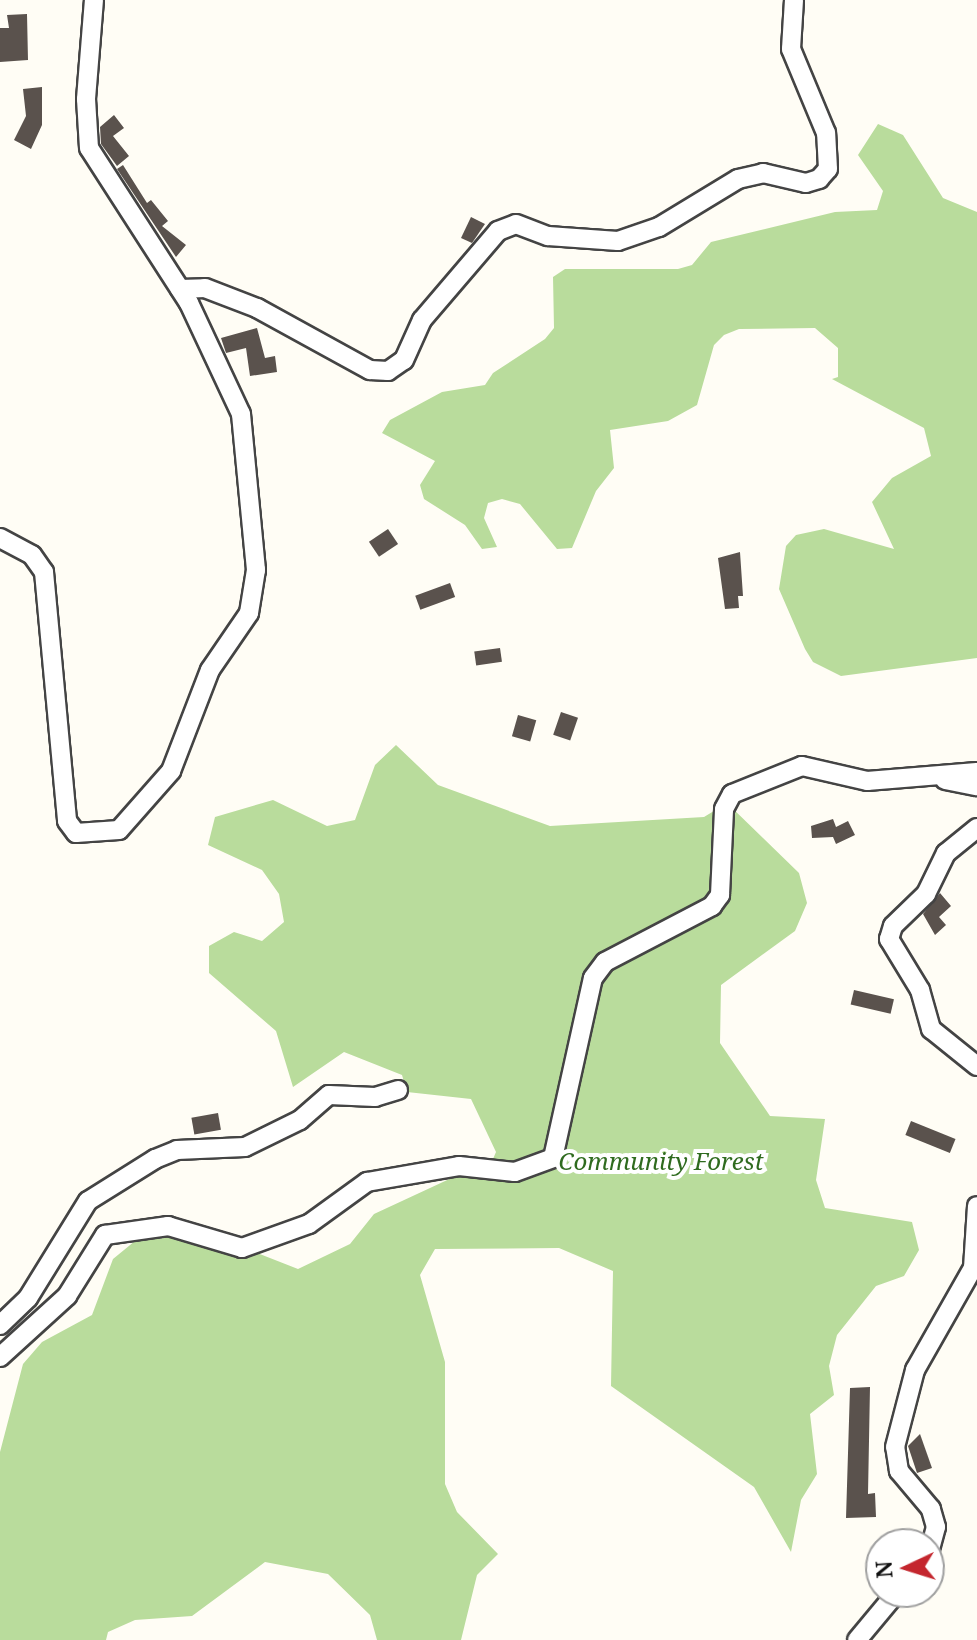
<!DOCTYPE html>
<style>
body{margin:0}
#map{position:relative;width:977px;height:1640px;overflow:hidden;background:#fffdf5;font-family:"Noto Serif",serif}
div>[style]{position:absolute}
.forest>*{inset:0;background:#b9dc9c}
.building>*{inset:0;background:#5a524d;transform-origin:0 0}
.roads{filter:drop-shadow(2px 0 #444) drop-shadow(-2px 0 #444) drop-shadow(0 2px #444) drop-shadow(0 -2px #444)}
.minor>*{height:18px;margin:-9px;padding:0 9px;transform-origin:9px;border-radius:9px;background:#fff}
span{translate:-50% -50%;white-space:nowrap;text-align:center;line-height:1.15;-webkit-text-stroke:8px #fff;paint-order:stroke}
.park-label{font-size:24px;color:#2f6b1f;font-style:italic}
.north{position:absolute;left:865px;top:1528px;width:80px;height:80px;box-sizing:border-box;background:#fff;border:2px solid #a0a0a0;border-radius:50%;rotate:266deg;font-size:22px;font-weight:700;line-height:32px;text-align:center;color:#111}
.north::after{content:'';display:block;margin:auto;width:28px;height:36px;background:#c4262e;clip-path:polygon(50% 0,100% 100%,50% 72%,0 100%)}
</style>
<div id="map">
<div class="forest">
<i style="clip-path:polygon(878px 124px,903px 135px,943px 198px,977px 212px,977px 658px,841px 676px,813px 662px,805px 649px,779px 589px,786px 546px,796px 535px,824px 529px,894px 549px,872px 502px,892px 478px,931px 456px,924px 428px,832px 379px,838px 377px,838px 348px,815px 328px,739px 329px,724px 335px,714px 345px,697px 405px,668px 421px,610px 430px,614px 468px,596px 491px,572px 548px,557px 549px,520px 504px,502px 499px,488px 503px,484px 518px,497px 547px,482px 549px,465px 525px,424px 499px,420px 485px,435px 461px,382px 433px,390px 420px,442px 392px,485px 385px,493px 373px,545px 339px,554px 328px,553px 277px,565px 269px,678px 269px,692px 265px,711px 242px,835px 212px,877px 210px,883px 191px,858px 155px)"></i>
<i style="clip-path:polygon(396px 745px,438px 785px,550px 826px,704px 817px,727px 803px,799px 873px,807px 903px,795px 931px,721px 985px,720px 1043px,770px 1116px,825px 1119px,816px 1180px,825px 1208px,912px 1222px,919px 1250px,904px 1276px,876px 1286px,837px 1335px,829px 1366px,834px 1395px,810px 1414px,817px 1474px,801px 1500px,791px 1552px,754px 1487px,611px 1386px,613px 1271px,559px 1248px,435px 1249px,420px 1275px,445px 1362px,445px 1484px,457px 1512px,498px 1554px,477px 1575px,461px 1640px,377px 1640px,370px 1615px,328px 1574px,265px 1562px,192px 1616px,135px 1620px,108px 1632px,106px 1640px,0 1640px,0 1452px,23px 1364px,42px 1342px,92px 1315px,113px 1259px,135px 1241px,194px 1235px,221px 1239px,298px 1269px,350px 1244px,374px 1214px,458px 1175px,487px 1173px,496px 1152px,471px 1099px,407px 1092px,402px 1075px,344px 1052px,293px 1087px,276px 1031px,209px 973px,209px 946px,234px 932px,262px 941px,284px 922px,279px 894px,262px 870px,208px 845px,215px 817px,273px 800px,327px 826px,355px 820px,375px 765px)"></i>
</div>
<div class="building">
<i style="clip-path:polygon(27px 14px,28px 60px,0 62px,0 28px,9px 28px,7px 15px)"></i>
<i style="clip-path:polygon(42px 87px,42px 125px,31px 149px,14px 140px,26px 116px,23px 89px)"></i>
<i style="clip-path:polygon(114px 115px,124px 128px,113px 136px,129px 156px,117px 166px,101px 144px,100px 127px)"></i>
<i style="clip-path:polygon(123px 165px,147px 203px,151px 200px,168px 221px,162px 226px,186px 245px,176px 257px,117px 169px)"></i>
<i style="clip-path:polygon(471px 217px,485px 224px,472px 243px,461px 238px)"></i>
<i style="clip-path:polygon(257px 328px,265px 358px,275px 356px,277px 372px,250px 376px,246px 348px,226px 353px,221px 338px)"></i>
<i style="left:388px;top:529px;width:18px;height:23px;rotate:56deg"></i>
<i style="clip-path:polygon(740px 552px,743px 596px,738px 596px,739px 608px,725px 609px,718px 558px)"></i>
<i style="left:450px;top:583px;width:15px;height:37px;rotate:70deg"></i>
<i style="left:500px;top:648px;width:14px;height:26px;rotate:82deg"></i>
<i style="left:561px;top:712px;width:18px;height:24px;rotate:19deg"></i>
<i style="left:518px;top:715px;width:19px;height:22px;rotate:16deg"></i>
<i style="clip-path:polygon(833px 819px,836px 827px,848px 821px,855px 835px,836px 844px,833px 837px,812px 838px,811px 826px)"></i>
<i style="clip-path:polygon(940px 893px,951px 906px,939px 917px,946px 925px,935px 935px,923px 914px)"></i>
<i style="left:854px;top:990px;width:41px;height:15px;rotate:13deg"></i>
<i style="left:218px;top:1113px;width:17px;height:27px;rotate:80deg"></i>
<i style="left:911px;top:1121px;width:48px;height:15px;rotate:22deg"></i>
<i style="clip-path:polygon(870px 1387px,868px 1494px,875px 1493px,876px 1517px,846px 1518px,850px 1388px)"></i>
<i style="clip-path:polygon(920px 1434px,932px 1468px,917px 1473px,908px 1446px)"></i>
</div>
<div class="roads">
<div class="minor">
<i style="left:180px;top:289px;width:25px;rotate:-2deg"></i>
<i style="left:205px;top:288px;width:56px;rotate:21deg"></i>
<i style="left:257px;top:308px;width:129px;rotate:28.8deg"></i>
<i style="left:370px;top:370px;width:18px;rotate:3deg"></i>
<i style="left:388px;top:371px;width:19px;rotate:-35deg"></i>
<i style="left:404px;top:360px;width:44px;rotate:-65.8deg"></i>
<i style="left:422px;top:320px;width:117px;rotate:-49.5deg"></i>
<i style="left:498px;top:231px;width:19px;rotate:-21deg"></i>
<i style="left:516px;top:224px;width:34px;rotate:21deg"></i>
<i style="left:548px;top:236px;width:70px;rotate:4.1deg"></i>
<i style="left:618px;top:241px;width:43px;rotate:-18.9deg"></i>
<i style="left:659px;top:227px;width:92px;rotate:-31.3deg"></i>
<i style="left:738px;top:179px;width:26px;rotate:-13deg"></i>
<i style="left:763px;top:173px;width:44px;rotate:13.1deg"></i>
<i style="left:806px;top:183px;width:14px;rotate:-17deg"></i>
<i style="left:819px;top:179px;width:13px;rotate:-48deg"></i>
<i style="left:828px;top:169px;width:36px;rotate:-93deg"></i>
<i style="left:826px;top:133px;width:91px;rotate:-112.6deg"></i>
<i style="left:791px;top:49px;width:49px;rotate:-86.5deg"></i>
<i style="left:0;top:538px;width:36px;rotate:28deg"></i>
<i style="left:32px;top:555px;width:21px;rotate:55deg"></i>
<i style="left:44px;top:572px;width:250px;rotate:84.7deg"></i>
<i style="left:67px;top:821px;width:15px;rotate:53deg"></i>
<i style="left:76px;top:833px;width:43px;rotate:-4deg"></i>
<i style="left:119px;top:830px;width:79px;rotate:-48.6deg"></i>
<i style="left:171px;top:771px;width:108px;rotate:-68.9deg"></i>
<i style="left:210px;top:670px;width:69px;rotate:-55.6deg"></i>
<i style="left:249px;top:613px;width:44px;rotate:-80.8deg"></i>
<i style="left:256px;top:570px;width:157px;rotate:-95.5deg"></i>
<i style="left:241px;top:414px;width:123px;rotate:-115.1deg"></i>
<i style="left:189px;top:303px;width:184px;rotate:-122.8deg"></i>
<i style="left:89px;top:148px;width:49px;rotate:-93.5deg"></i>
<i style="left:86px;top:99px;width:99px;rotate:-85.4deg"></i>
<i style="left:945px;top:780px;width:33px;rotate:11deg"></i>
<i style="left:977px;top:828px;width:40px;rotate:141deg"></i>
<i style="left:946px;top:853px;width:46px;rotate:116deg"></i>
<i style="left:926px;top:894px;width:46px;rotate:135.9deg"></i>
<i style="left:893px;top:926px;width:14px;rotate:107deg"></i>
<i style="left:889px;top:939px;width:60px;rotate:58.7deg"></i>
<i style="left:920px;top:990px;width:41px;rotate:74.2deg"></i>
<i style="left:931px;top:1029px;width:59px;rotate:38.8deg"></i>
<i style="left:0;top:1325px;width:39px;rotate:-44deg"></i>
<i style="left:28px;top:1298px;width:114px;rotate:-58.3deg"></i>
<i style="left:88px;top:1201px;width:79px;rotate:-32.1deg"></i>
<i style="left:155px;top:1159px;width:24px;rotate:-22deg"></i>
<i style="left:177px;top:1150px;width:68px;rotate:-2.5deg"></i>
<i style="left:245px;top:1147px;width:61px;rotate:-26.1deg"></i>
<i style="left:300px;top:1120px;width:38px;rotate:-41deg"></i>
<i style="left:329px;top:1095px;width:46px;rotate:2.5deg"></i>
<i style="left:375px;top:1097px;width:24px;rotate:-17deg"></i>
<i style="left:0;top:1357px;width:91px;rotate:-42.3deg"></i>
<i style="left:67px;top:1296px;width:72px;rotate:-58.1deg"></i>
<i style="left:105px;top:1235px;width:64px;rotate:-8.1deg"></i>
<i style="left:168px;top:1226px;width:77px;rotate:16.6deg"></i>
<i style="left:242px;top:1248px;width:71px;rotate:-19.7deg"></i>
<i style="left:309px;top:1224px;width:72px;rotate:-35.9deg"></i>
<i style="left:367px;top:1182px;width:93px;rotate:-9.9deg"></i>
<i style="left:459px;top:1166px;width:56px;rotate:6.1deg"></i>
<i style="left:515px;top:1172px;width:40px;rotate:-20.2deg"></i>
<i style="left:553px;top:1158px;width:184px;rotate:-77.5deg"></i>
<i style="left:593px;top:978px;width:20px;rotate:-53deg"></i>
<i style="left:605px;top:962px;width:121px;rotate:-27.6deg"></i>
<i style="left:712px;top:906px;width:14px;rotate:-54deg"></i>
<i style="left:720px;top:895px;width:86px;rotate:-87.3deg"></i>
<i style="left:724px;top:809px;width:17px;rotate:-62deg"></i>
<i style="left:732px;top:794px;width:75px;rotate:-21.8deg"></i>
<i style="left:802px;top:766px;width:67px;rotate:13deg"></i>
<i style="left:867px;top:781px;width:110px;rotate:-4.7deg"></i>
<i style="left:929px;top:1553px;width:27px;rotate:-75deg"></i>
<i style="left:936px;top:1527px;width:19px;rotate:-106deg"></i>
<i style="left:931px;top:1509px;width:50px;rotate:-130.1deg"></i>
<i style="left:899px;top:1471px;width:24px;rotate:-99deg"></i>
<i style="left:895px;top:1447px;width:80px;rotate:-75.4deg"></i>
<i style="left:915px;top:1370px;width:117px;rotate:-60.4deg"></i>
<i style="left:973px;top:1268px;width:62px;rotate:-86.3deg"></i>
<i style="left:857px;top:1640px;width:62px;rotate:-50.2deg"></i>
</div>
</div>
<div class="park-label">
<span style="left:661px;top:1161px">Community Forest</span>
</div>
<div class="north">N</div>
</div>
